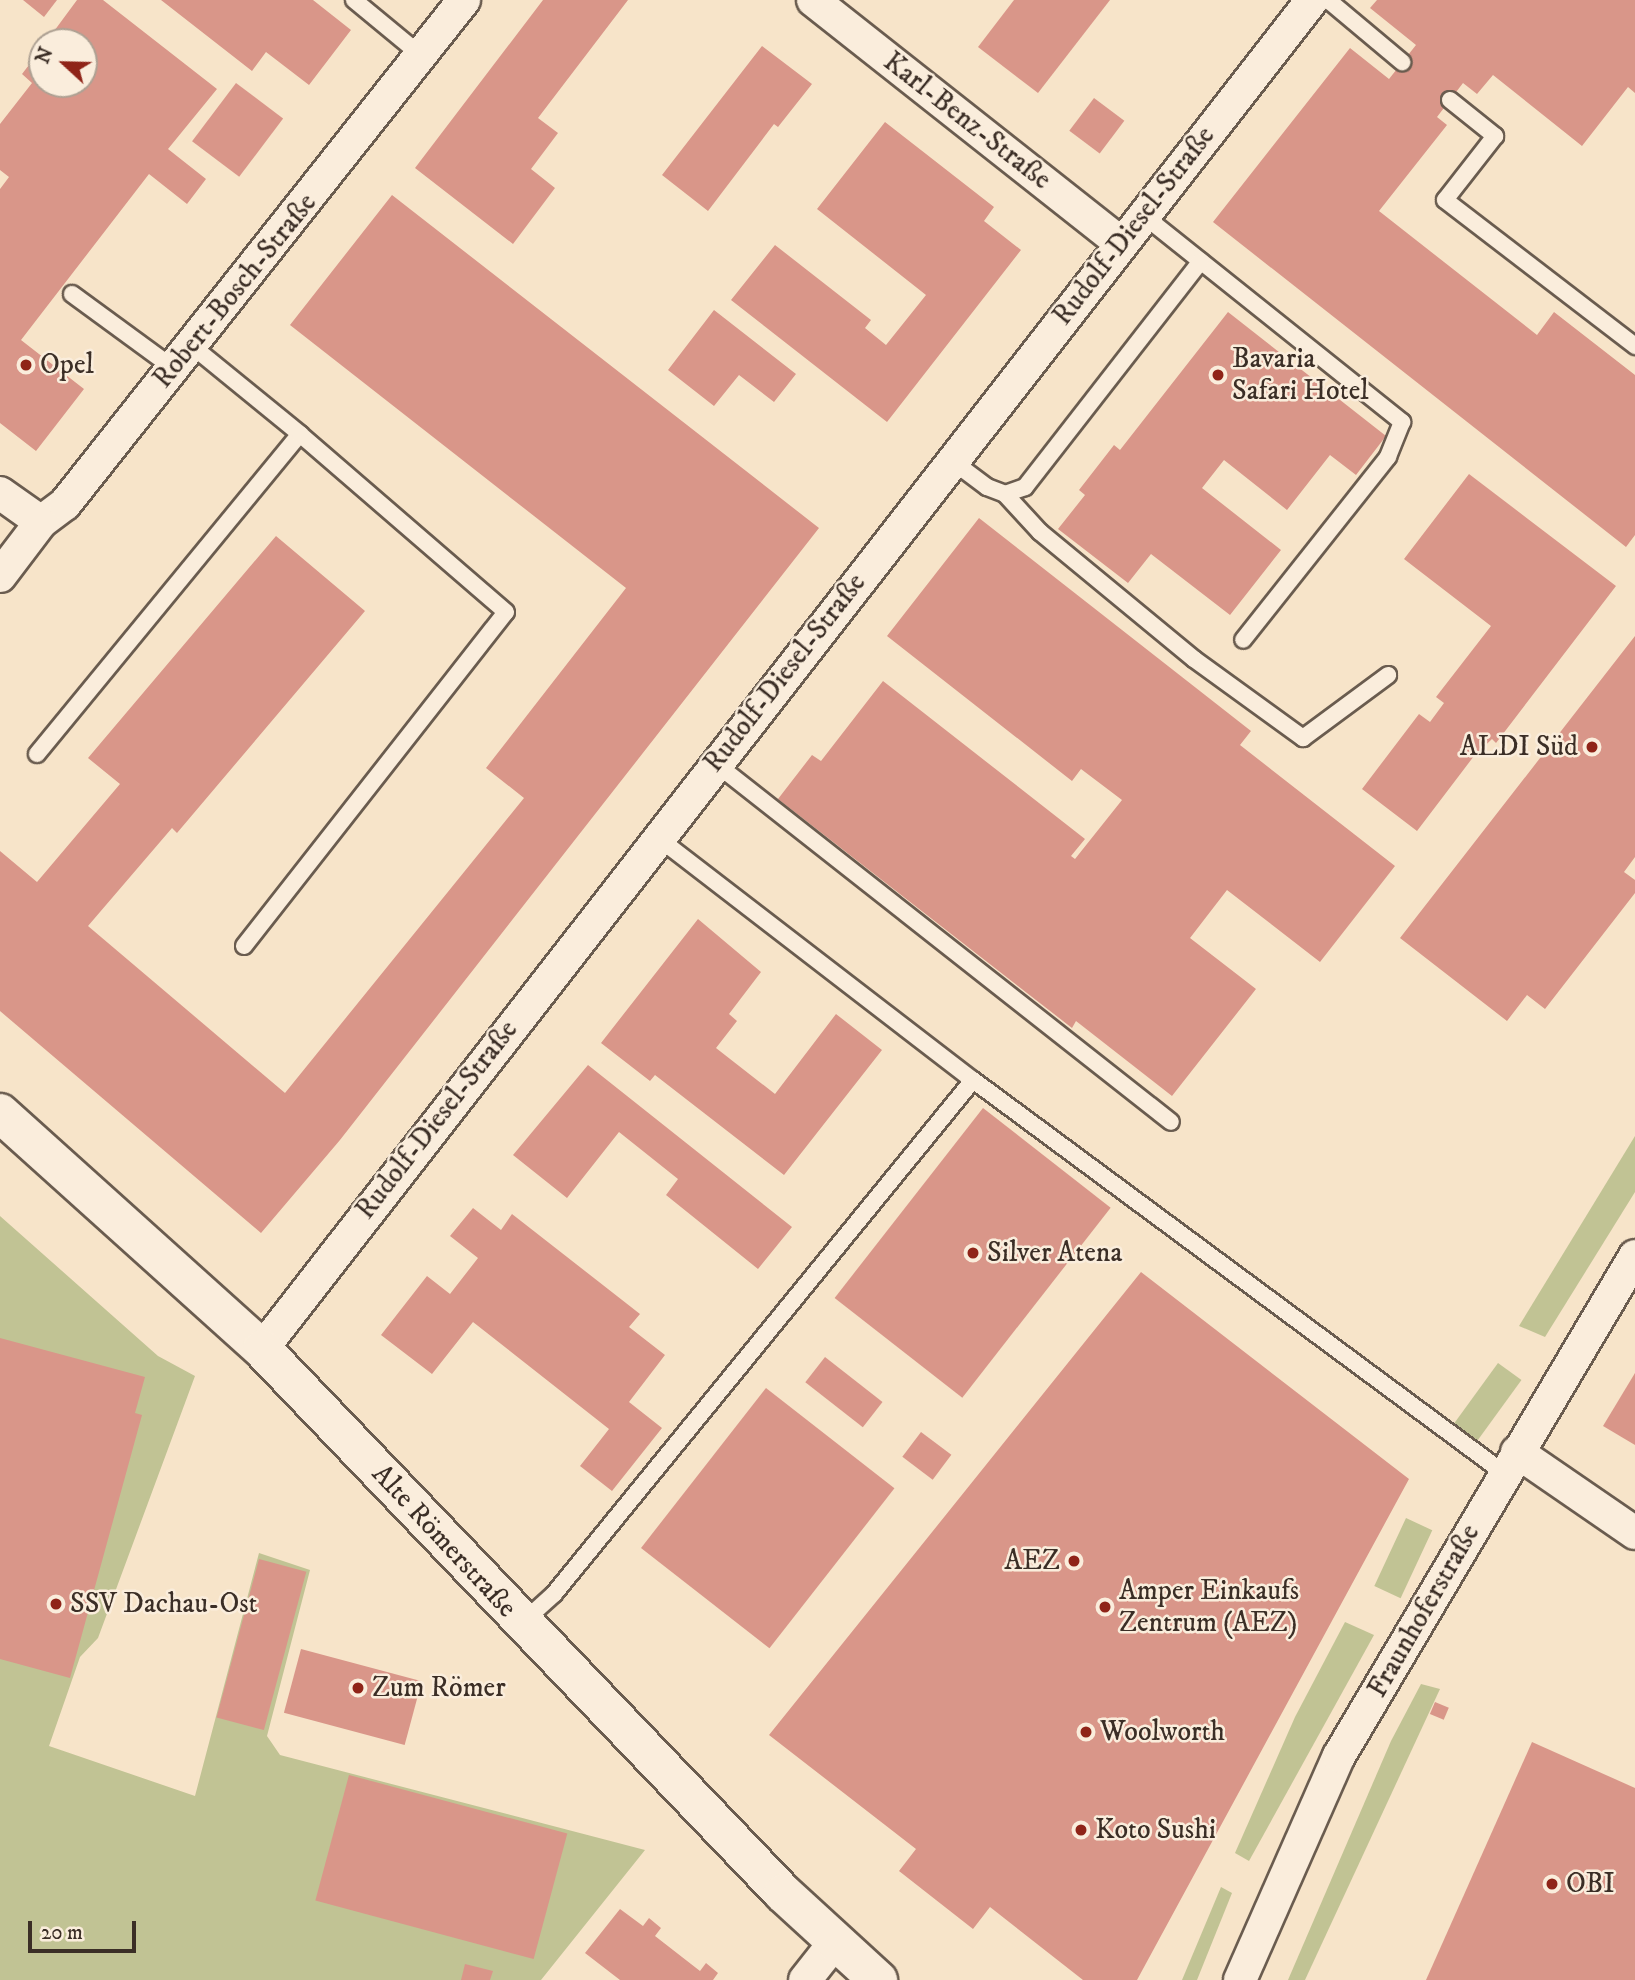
<!DOCTYPE html>
<meta charset="utf-8">
<style>
body{margin:0}
#map{position:relative;width:1635px;height:1980px;overflow:hidden;background:#f7e4c9;font-family:"IM FELL DW Pica",serif}
div>[style]{position:absolute}
.green>*{inset:0;background:#c1c394;transform-origin:0 0}
.building>*{inset:0;background:#d99689;transform-origin:0 0}
.roads{filter:drop-shadow(2px 0 #6a5c4f) drop-shadow(-2px 0 #6a5c4f) drop-shadow(0 2px #6a5c4f) drop-shadow(0 -2px #6a5c4f)}
.lane>*{height:16px;margin:-8px;padding:0 8px;transform-origin:8px;border-radius:8px;background:#faeddc}
.street>*{height:32px;margin:-16px;padding:0 16px;transform-origin:16px;border-radius:16px;background:#faeddc}
.secondary>*{height:38px;margin:-19px;padding:0 19px;transform-origin:19px;border-radius:19px;background:#faeddc}
.dots>*{width:19px;height:19px;translate:-50% -50%;box-sizing:border-box;border:4px solid #faeddc;border-radius:50%}
span{translate:-50% -50%;white-space:nowrap;text-align:center;line-height:1.15;-webkit-text-stroke:5px #faeddc;paint-order:stroke}
.street-label{font-size:28px;color:#3b2e26}
.poi-label{font-size:28px;color:#3b2e26}
.left{translate:0 -50%;text-align:left}
.right{translate:-100% -50%;text-align:right}
.north{position:absolute;left:28px;top:28px;width:70px;height:70px;box-sizing:border-box;background:#faeddc;border:2px solid #aea193;border-radius:50%;rotate:292deg;font-size:19px;font-weight:700;line-height:28px;text-align:center;color:#3b2e26}
.north::after{content:'';display:block;margin:auto;width:24px;height:32px;background:#8f2418;clip-path:polygon(50% 0,100% 100%,50% 72%,0 100%)}
.scale{position:absolute;left:28px;top:1921px;width:108px;height:32px;box-sizing:border-box;border:4px solid #3b2e26;border-top:0;padding-left:9px;font-size:21px;line-height:24px;white-space:nowrap;color:#3b2e26;-webkit-text-stroke:5px #faeddc;paint-order:stroke}
</style>
<div id="map">
<div class="green">
<i style="clip-path:polygon(1635px 1136px,1635px 1192px,1545px 1337px,1519px 1326px)"></i>
<i style="clip-path:polygon(0 1216px,158px 1356px,195px 1376px,98px 1638px,80px 1657px,49px 1746px,195px 1796px,259px 1553px,310px 1570px,267px 1736px,280px 1755px,645px 1850px,541px 1980px,0 1980px)"></i>
<i style="left:1498px;top:1363px;width:29px;height:76px;rotate:36deg"></i>
<i style="left:1406px;top:1518px;width:29px;height:75px;rotate:25deg"></i>
<i style="clip-path:polygon(1345px 1622px,1374px 1635px,1249px 1861px,1235px 1853px,1295px 1717px)"></i>
<i style="clip-path:polygon(1421px 1684px,1440px 1689px,1305px 1980px,1288px 1980px,1391px 1741px)"></i>
<i style="clip-path:polygon(1221px 1887px,1232px 1893px,1197px 1980px,1182px 1980px)"></i>
</div>
<div class="building">
<i style="clip-path:polygon(23px 0,57px 0,44px 17px)"></i>
<i style="clip-path:polygon(77px 0,103px 0,217px 89px,168px 149px,206px 179px,187px 204px,149px 174px,21px 340px,84px 389px,36px 451px,0 423px,0 189px,9px 177px,0 170px,0 124px,32px 83px,22px 74px,42px 48px,42px 84px,84px 84px,84px 42px,46px 42px)"></i>
<i style="clip-path:polygon(161px 0,313px 0,351px 30px,309px 85px,266px 52px,252px 71px)"></i>
<i style="clip-path:polygon(543px 0,628px 0,538px 118px,558px 133px,531px 169px,555px 188px,513px 244px,415px 168px)"></i>
<i style="clip-path:polygon(1014px 0,1110px 0,1038px 93px,978px 47px)"></i>
<i style="clip-path:polygon(1377px 0,1635px 0,1635px 93px,1628px 87px,1582px 146px,1493px 75px,1477px 94px,1463px 83px,1437px 117px,1447px 125px,1379px 211px,1537px 335px,1554px 312px,1635px 375px,1635px 535px,1626px 547px,1213px 222px,1350px 48px,1389px 79px,1416px 45px,1370px 8px)"></i>
<i style="clip-path:polygon(762px 46px,812px 84px,778px 127px,774px 124px,708px 211px,662px 175px)"></i>
<i style="left:236px;top:83px;width:59px;height:73px;rotate:37deg"></i>
<i style="left:1094px;top:98px;width:38px;height:41px;rotate:37deg"></i>
<i style="clip-path:polygon(885px 122px,994px 207px,984px 221px,1021px 250px,887px 422px,731px 300px,775px 245px,871px 320px,865px 328px,886px 345px,926px 295px,817px 209px)"></i>
<i style="clip-path:polygon(392px 195px,819px 528px,340px 1140px,261px 1233px,0 1011px,0 851px,37px 882px,120px 784px,88px 758px,276px 536px,365px 611px,177px 833px,172px 828px,88px 926px,285px 1093px,524px 798px,486px 768px,626px 588px,290px 325px)"></i>
<i style="clip-path:polygon(714px 310px,796px 374px,774px 402px,739px 375px,714px 406px,668px 370px)"></i>
<i style="clip-path:polygon(1228px 312px,1386px 436px,1356px 475px,1330px 455px,1287px 510px,1224px 460px,1202px 488px,1281px 550px,1230px 615px,1151px 554px,1128px 583px,1058px 529px,1085px 495px,1079px 490px,1114px 445px,1120px 450px)"></i>
<i style="clip-path:polygon(1469px 474px,1616px 586px,1496px 743px,1492px 739px,1474px 756px,1417px 831px,1362px 789px,1419px 714px,1430px 722px,1444px 703px,1436px 697px,1491px 626px,1404px 559px)"></i>
<i style="clip-path:polygon(979px 518px,1251px 731px,1240px 745px,1395px 866px,1320px 962px,1227px 890px,1190px 938px,1256px 989px,1172px 1096px,1076px 1021px,1072px 1028px,778px 799px,812px 755px,821px 761px,883px 681px,1085px 839px,1071px 856px,1075px 859px,1122px 800px,1081px 769px,1072px 781px,887px 636px)"></i>
<i style="clip-path:polygon(1635px 636px,1635px 857px,1624px 872px,1635px 880px,1635px 893px,1545px 1009px,1527px 995px,1507px 1021px,1400px 938px)"></i>
<i style="clip-path:polygon(698px 919px,761px 972px,729px 1014px,737px 1021px,716px 1048px,775px 1094px,836px 1014px,882px 1050px,784px 1175px,655px 1075px,650px 1081px,601px 1043px)"></i>
<i style="clip-path:polygon(588px 1065px,792px 1227px,758px 1269px,666px 1195px,678px 1179px,619px 1132px,567px 1198px,513px 1155px)"></i>
<i style="left:983px;top:1108px;width:162px;height:241px;rotate:38deg"></i>
<i style="clip-path:polygon(473px 1208px,501px 1230px,512px 1214px,640px 1314px,629px 1327px,665px 1355px,629px 1402px,662px 1428px,612px 1491px,580px 1466px,609px 1429px,473px 1322px,432px 1374px,381px 1335px,427px 1276px,450px 1294px,478px 1258px,450px 1236px)"></i>
<i style="clip-path:polygon(1141px 1272px,1409px 1479px,1137px 1980px,1083px 1980px,990px 1907px,973px 1929px,899px 1871px,916px 1849px,769px 1735px)"></i>
<i style="clip-path:polygon(0 1338px,145px 1377px,135px 1413px,142px 1415px,70px 1678px,0 1659px)"></i>
<i style="left:825px;top:1357px;width:73px;height:32px;rotate:38deg"></i>
<i style="clip-path:polygon(1635px 1373px,1635px 1445px,1603px 1426px)"></i>
<i style="left:766px;top:1388px;width:163px;height:203px;rotate:38deg"></i>
<i style="left:921px;top:1432px;width:38px;height:31px;rotate:37deg"></i>
<i style="left:259px;top:1559px;width:49px;height:164px;rotate:15deg"></i>
<i style="left:301px;top:1649px;width:125px;height:66px;rotate:15deg"></i>
<i style="left:1435px;top:1702px;width:15px;height:13px;rotate:23deg"></i>
<i style="clip-path:polygon(1532px 1742px,1635px 1788px,1635px 1980px,1426px 1980px)"></i>
<i style="left:349px;top:1775px;width:226px;height:130px;rotate:15deg"></i>
<i style="clip-path:polygon(620px 1909px,643px 1926px,649px 1918px,661px 1928px,655px 1936px,700px 1971px,706px 1963px,718px 1973px,713px 1980px,620px 1980px,585px 1953px)"></i>
<i style="clip-path:polygon(465px 1964px,493px 1971px,490px 1980px,461px 1980px)"></i>
</div>
<div class="roads">
<div class="lane">
<i style="left:354px;top:0;width:88px;rotate:39.5deg"></i>
<i style="left:1328px;top:0;width:97px;rotate:40deg"></i>
<i style="left:1450px;top:100px;width:58px;rotate:38.7deg"></i>
<i style="left:1495px;top:136px;width:81px;rotate:128deg"></i>
<i style="left:1445px;top:200px;width:240px;rotate:37.5deg"></i>
<i style="left:1143px;top:215px;width:332px;rotate:38.6deg"></i>
<i style="left:1402px;top:422px;width:38px;rotate:112deg"></i>
<i style="left:1388px;top:457px;width:233px;rotate:128.4deg"></i>
<i style="left:72px;top:294px;width:125px;rotate:36.2deg"></i>
<i style="left:951px;top:460px;width:45px;rotate:36.9deg"></i>
<i style="left:987px;top:487px;width:19px;rotate:21deg"></i>
<i style="left:1005px;top:494px;width:21px;rotate:-19deg"></i>
<i style="left:1025px;top:487px;width:286px;rotate:-52.1deg"></i>
<i style="left:1005px;top:494px;width:52px;rotate:47.4deg"></i>
<i style="left:1040px;top:532px;width:200px;rotate:39.5deg"></i>
<i style="left:1194px;top:659px;width:135px;rotate:35.9deg"></i>
<i style="left:1303px;top:738px;width:106px;rotate:-36.5deg"></i>
<i style="left:37px;top:754px;width:414px;rotate:-50.6deg"></i>
<i style="left:300px;top:434px;width:141px;rotate:-140.8deg"></i>
<i style="left:715px;top:763px;width:580px;rotate:38.21deg"></i>
<i style="left:657px;top:837px;width:399px;rotate:37.6deg"></i>
<i style="left:973px;top:1080px;width:661px;rotate:36.51deg"></i>
<i style="left:244px;top:946px;width:424px;rotate:-51.9deg"></i>
<i style="left:506px;top:612px;width:272px;rotate:-139.2deg"></i>
<i style="left:523px;top:1622px;width:42px;rotate:-42.1deg"></i>
<i style="left:554px;top:1594px;width:663px;rotate:-50.81deg"></i>
</div>
<div class="street">
<i style="left:813px;top:0;width:392px;rotate:38.3deg"></i>
<i style="left:0;top:493px;width:50px;rotate:35.3deg"></i>
<i style="left:0;top:576px;width:68px;rotate:-52.8deg"></i>
<i style="left:41px;top:522px;width:30px;rotate:-37deg"></i>
<i style="left:65px;top:504px;width:643px;rotate:-51.63deg"></i>
<i style="left:262px;top:1349px;width:1709px;rotate:-52.1deg"></i>
<i style="left:1517px;top:1452px;width:143px;rotate:34.5deg"></i>
<i style="left:805px;top:1980px;width:48px;rotate:-51.7deg"></i>
<i style="left:1240px;top:1980px;width:245px;rotate:-66.2deg"></i>
<i style="left:1339px;top:1756px;width:581px;rotate:-59.37deg"></i>
</div>
<div class="secondary">
<i style="left:0;top:1113px;width:353px;rotate:42deg"></i>
<i style="left:262px;top:1349px;width:753px;rotate:46.24deg"></i>
<i style="left:783px;top:1893px;width:129px;rotate:42.5deg"></i>
</div>
</div>
<div class="dots">
<i style="left:26px;top:365px;background:#8f2418"></i>
<i style="left:1218px;top:375px;background:#8f2418"></i>
<i style="left:1592px;top:747px;background:#8f2418"></i>
<i style="left:973px;top:1253px;background:#8f2418"></i>
<i style="left:1074px;top:1561px;background:#8f2418"></i>
<i style="left:56px;top:1604px;background:#8f2418"></i>
<i style="left:1105px;top:1607px;background:#8f2418"></i>
<i style="left:358px;top:1688px;background:#8f2418"></i>
<i style="left:1086px;top:1732px;background:#8f2418"></i>
<i style="left:1081px;top:1830px;background:#8f2418"></i>
<i style="left:1552px;top:1884px;background:#8f2418"></i>
</div>
<div class="street-label">
<span style="left:967px;top:121px;rotate:38deg">Karl-Benz-Straße</span>
<span style="left:1134px;top:226px;rotate:-52deg">Rudolf-Diesel-Straße</span>
<span style="left:235px;top:291px;rotate:-51deg">Robert-Bosch-Straße</span>
<span style="left:785px;top:673px;rotate:-52deg">Rudolf-Diesel-Straße</span>
<span style="left:437px;top:1120px;rotate:-52deg">Rudolf-Diesel-Straße</span>
<span style="left:444px;top:1541px;rotate:47deg">Alte Römerstraße</span>
<span style="left:1424px;top:1611px;rotate:-60deg">Fraunhoferstraße</span>
</div>
<div class="poi-label">
<span class="left" style="left:1232px;top:375px">Bavaria<br>Safari Hotel</span>
<span class="left" style="left:40px;top:365px">Opel</span>
<span class="right" style="left:1578px;top:747px">ALDI Süd</span>
<span class="left" style="left:987px;top:1253px">Silver Atena</span>
<span class="right" style="left:1060px;top:1561px">AEZ</span>
<span class="left" style="left:1119px;top:1607px">Amper Einkaufs<br>Zentrum (AEZ)</span>
<span class="left" style="left:70px;top:1604px">SSV Dachau-Ost</span>
<span class="left" style="left:372px;top:1688px">Zum Römer</span>
<span class="left" style="left:1100px;top:1732px">Woolworth</span>
<span class="left" style="left:1095px;top:1830px">Koto Sushi</span>
<span class="left" style="left:1566px;top:1884px">OBI</span>
</div>
<div class="north">N</div>
<div class="scale">20 m</div>
</div>
